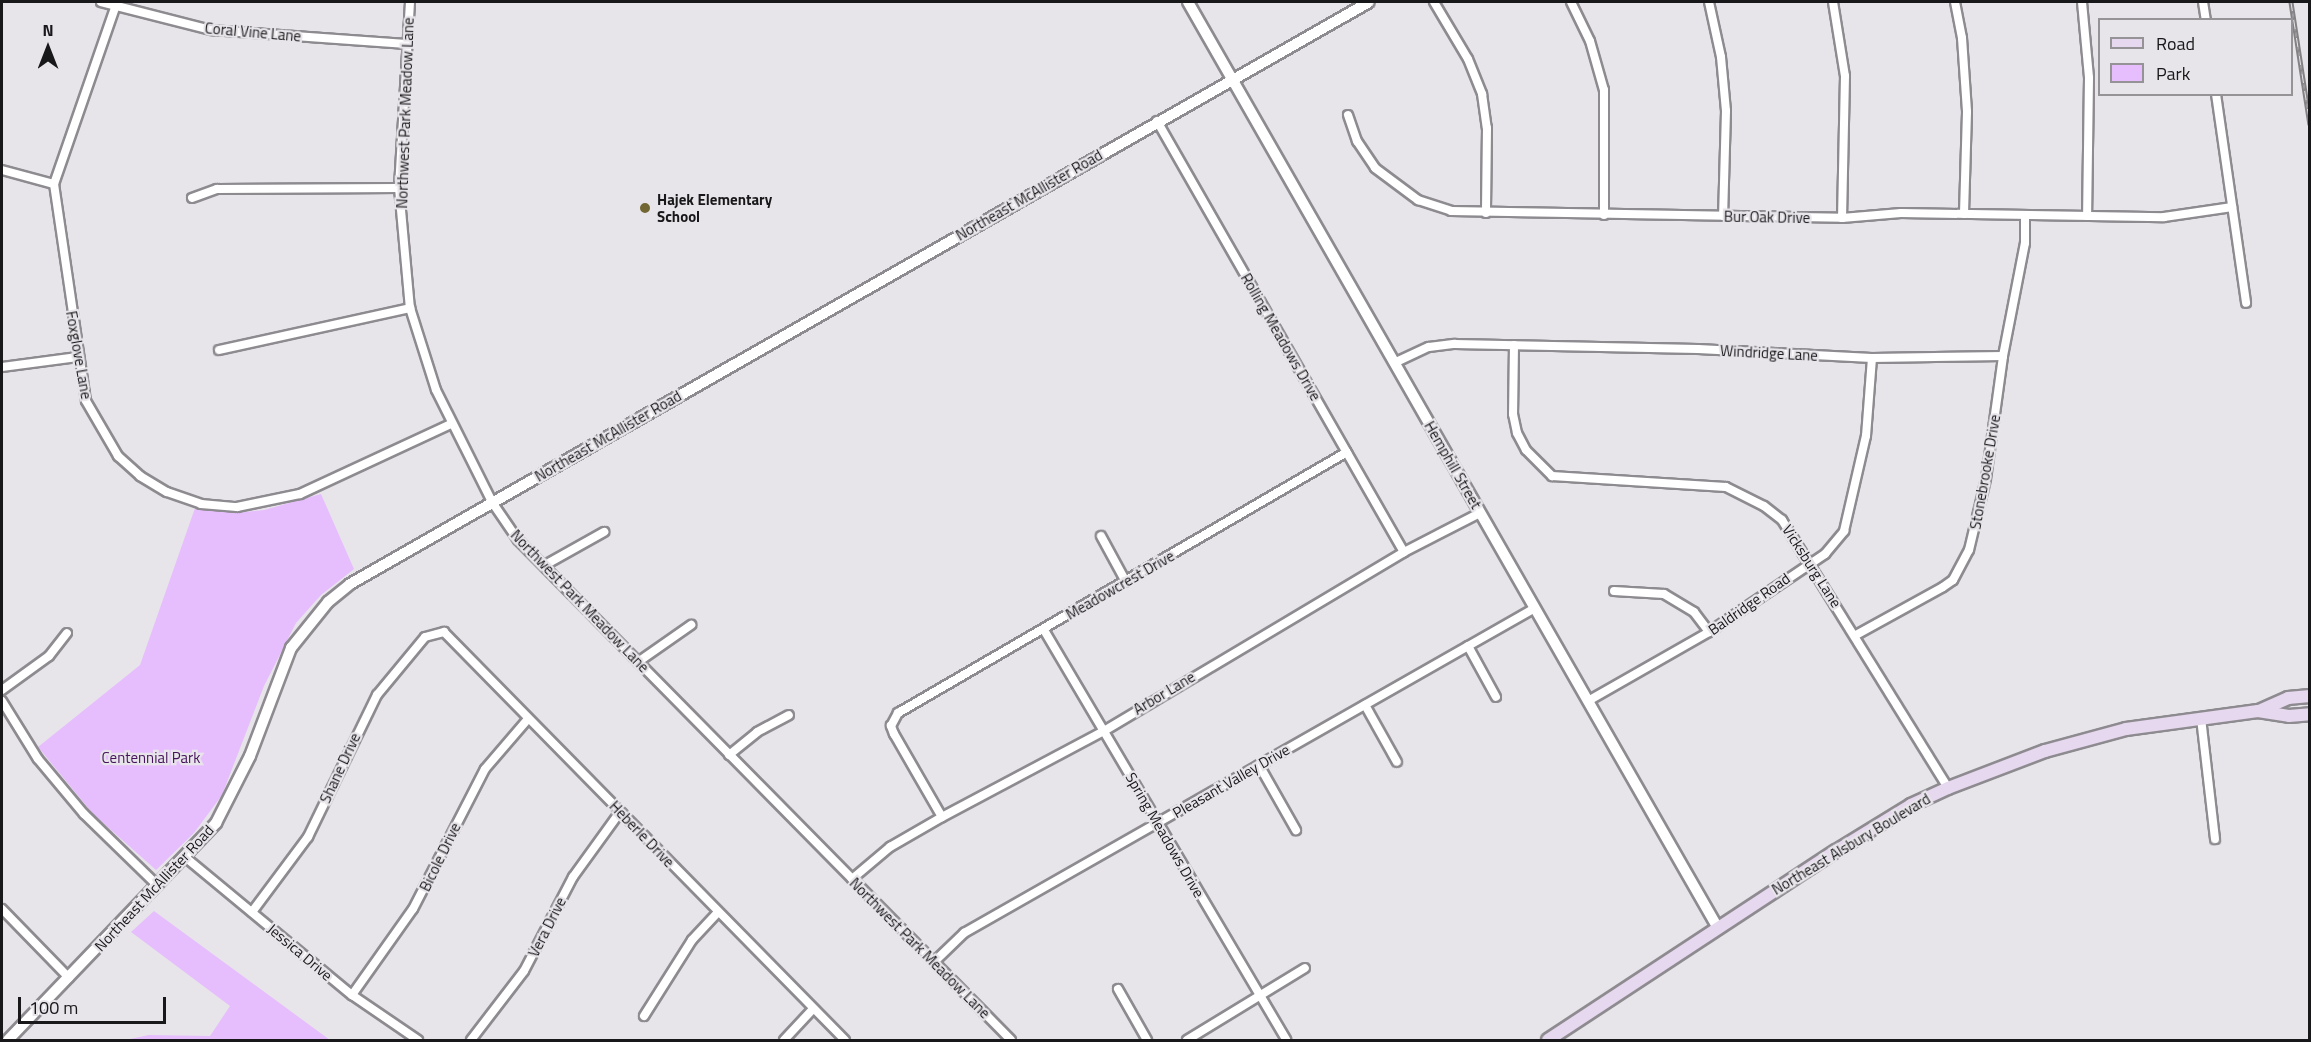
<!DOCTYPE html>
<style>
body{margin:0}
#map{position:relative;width:2311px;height:1042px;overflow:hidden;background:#e8e5ea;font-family:"Titillium Web",sans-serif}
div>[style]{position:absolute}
.green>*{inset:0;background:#e6befd}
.roads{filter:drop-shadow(2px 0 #8e8b90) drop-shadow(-2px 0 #8e8b90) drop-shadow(0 2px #8e8b90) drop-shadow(0 -2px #8e8b90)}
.minor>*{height:8px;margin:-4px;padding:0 4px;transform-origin:4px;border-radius:4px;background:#fff}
.tertiary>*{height:10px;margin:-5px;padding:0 5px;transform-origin:5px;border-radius:5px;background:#fff}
.secondary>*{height:12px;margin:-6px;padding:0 6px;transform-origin:6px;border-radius:6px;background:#e6d8ee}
.rail>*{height:5px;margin-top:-2.5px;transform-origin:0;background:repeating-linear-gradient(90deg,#e8e5ea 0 9px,#838184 0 18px);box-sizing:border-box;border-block:2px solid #838184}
.dots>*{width:16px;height:16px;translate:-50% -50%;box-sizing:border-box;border:3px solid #e8e5ea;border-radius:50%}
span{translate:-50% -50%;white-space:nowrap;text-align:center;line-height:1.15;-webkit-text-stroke:4.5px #e8e5ea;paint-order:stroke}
.street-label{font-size:15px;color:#181719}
.poi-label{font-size:15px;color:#181719;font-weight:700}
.left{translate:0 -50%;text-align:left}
.park-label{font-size:15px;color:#45125c}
.frame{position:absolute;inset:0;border:3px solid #181719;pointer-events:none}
.legend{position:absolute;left:2098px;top:18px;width:195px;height:78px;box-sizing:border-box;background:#e8e5ea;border:2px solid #959396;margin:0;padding:8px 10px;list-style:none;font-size:18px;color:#181719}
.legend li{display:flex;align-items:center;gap:12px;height:30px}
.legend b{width:30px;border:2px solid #959396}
.north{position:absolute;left:18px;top:18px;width:60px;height:60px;-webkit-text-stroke:4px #e8e5ea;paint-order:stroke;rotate:0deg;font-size:16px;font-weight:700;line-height:24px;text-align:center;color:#181719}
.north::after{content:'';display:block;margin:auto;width:21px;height:27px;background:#181719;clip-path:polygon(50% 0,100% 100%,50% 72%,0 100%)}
.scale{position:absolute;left:18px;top:997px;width:148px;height:27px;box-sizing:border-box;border:3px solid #181719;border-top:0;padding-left:8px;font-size:18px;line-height:21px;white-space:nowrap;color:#181719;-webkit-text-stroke:4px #e8e5ea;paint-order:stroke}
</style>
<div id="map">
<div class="green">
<i style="clip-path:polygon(321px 494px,354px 569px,321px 595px,296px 623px,264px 686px,222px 795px,194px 833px,156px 870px,93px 814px,38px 747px,140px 665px,195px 508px,236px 513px,264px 510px)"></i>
<i style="clip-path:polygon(154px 911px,330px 1040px,125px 1040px,149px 1035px,210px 1036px,230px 1006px,131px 932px)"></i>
</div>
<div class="roads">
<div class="minor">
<i style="left:101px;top:2px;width:114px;rotate:14.3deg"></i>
<i style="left:211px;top:30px;width:196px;rotate:4.1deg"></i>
<i style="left:117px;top:2px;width:193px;rotate:109.1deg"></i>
<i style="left:54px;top:184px;width:219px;rotate:81.6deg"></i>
<i style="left:86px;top:401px;width:64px;rotate:59.8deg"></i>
<i style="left:118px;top:456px;width:30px;rotate:42deg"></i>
<i style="left:140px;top:476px;width:31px;rotate:31deg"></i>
<i style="left:167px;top:492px;width:36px;rotate:19deg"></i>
<i style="left:201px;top:504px;width:36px;rotate:5deg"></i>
<i style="left:237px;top:507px;width:64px;rotate:-11.7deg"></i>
<i style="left:300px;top:494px;width:166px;rotate:-24.9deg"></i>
<i style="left:410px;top:2px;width:186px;rotate:93.4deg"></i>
<i style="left:399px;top:188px;width:121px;rotate:84.8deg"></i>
<i style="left:410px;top:308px;width:86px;rotate:72.4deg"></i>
<i style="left:436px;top:390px;width:125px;rotate:63.4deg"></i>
<i style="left:492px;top:502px;width:46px;rotate:55.6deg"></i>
<i style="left:518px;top:540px;width:702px;rotate:45.4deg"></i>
<i style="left:1434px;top:2px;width:66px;rotate:59.2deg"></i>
<i style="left:1468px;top:59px;width:38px;rotate:68deg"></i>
<i style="left:1482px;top:94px;width:34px;rotate:82deg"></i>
<i style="left:1487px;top:128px;width:85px;rotate:90.7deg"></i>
<i style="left:1571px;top:2px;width:43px;rotate:64deg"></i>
<i style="left:1590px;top:41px;width:51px;rotate:74.1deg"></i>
<i style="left:1604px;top:90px;width:125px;rotate:90deg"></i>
<i style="left:1709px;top:2px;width:56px;rotate:77.7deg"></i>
<i style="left:1721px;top:57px;width:54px;rotate:84.7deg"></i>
<i style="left:1726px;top:111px;width:105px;rotate:91.6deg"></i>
<i style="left:1833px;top:2px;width:75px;rotate:80.8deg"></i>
<i style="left:1845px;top:76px;width:142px;rotate:91.2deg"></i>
<i style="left:1955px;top:2px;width:37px;rotate:79deg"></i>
<i style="left:1962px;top:38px;width:74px;rotate:86.1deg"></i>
<i style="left:1967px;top:112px;width:102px;rotate:91.7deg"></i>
<i style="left:2082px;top:2px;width:76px;rotate:84.7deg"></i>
<i style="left:2089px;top:78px;width:138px;rotate:90.8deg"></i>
<i style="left:2203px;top:2px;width:18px;rotate:81deg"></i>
<i style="left:2216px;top:94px;width:211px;rotate:81.8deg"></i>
<i style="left:1348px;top:115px;width:28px;rotate:71deg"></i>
<i style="left:1357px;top:141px;width:32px;rotate:56deg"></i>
<i style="left:1375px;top:168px;width:54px;rotate:36.7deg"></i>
<i style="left:1418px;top:200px;width:35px;rotate:18deg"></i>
<i style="left:1451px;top:211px;width:391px;rotate:1deg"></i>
<i style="left:1842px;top:218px;width:59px;rotate:-4.8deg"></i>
<i style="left:1901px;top:213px;width:263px;rotate:0.9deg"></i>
<i style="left:2164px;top:217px;width:69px;rotate:-8.4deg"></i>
<i style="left:1157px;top:121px;width:497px;rotate:60.2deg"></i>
<i style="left:2px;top:170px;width:54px;rotate:15.1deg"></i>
<i style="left:192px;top:198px;width:27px;rotate:-20deg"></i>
<i style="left:217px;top:189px;width:182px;rotate:-0.3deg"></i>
<i style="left:1514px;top:345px;width:69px;rotate:90.8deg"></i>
<i style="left:1513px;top:414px;width:19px;rotate:78deg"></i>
<i style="left:1517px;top:433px;width:19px;rotate:62deg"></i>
<i style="left:1526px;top:450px;width:37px;rotate:45deg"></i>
<i style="left:1552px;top:476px;width:174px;rotate:3.6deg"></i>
<i style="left:1726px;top:487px;width:42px;rotate:26.6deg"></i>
<i style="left:1764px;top:506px;width:23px;rotate:38deg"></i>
<i style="left:1782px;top:520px;width:315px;rotate:58.2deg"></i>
<i style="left:219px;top:350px;width:196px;rotate:-12.4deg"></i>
<i style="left:1394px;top:363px;width:38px;rotate:-25deg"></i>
<i style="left:1429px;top:347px;width:26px;rotate:-7deg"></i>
<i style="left:1455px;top:344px;width:243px;rotate:1.2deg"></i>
<i style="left:1698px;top:349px;width:174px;rotate:3deg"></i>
<i style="left:1872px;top:358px;width:131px;rotate:-0.9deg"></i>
<i style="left:2px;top:367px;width:76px;rotate:-7.6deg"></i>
<i style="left:1101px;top:536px;width:52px;rotate:61.5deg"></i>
<i style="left:545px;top:565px;width:68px;rotate:-29.2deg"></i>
<i style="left:1614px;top:591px;width:50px;rotate:3.4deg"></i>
<i style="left:1664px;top:594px;width:35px;rotate:31deg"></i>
<i style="left:1694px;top:612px;width:25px;rotate:53deg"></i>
<i style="left:1044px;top:630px;width:476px;rotate:59.4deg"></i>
<i style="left:1856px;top:635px;width:99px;rotate:-28.9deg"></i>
<i style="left:1943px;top:587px;width:12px;rotate:-35deg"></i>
<i style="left:1953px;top:580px;width:34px;rotate:-62deg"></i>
<i style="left:1969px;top:550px;width:73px;rotate:-76.5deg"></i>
<i style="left:1986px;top:479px;width:124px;rotate:-82.1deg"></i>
<i style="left:2003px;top:356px;width:115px;rotate:-79deg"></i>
<i style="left:2025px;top:243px;width:28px;rotate:-90deg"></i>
<i style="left:1468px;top:646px;width:58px;rotate:61.2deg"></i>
<i style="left:638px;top:662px;width:65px;rotate:-34.9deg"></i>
<i style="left:2px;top:690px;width:58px;rotate:-35.9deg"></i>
<i style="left:49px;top:656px;width:29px;rotate:-52deg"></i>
<i style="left:2px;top:701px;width:68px;rotate:58.2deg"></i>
<i style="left:38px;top:759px;width:72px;rotate:50.1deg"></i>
<i style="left:84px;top:814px;width:102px;rotate:44.2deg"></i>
<i style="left:1588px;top:701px;width:139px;rotate:-29.7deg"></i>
<i style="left:1709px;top:632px;width:140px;rotate:-33.9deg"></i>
<i style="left:1825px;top:554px;width:30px;rotate:-50deg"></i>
<i style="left:1844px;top:531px;width:98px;rotate:-77deg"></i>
<i style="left:1866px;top:436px;width:78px;rotate:-85.6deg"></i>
<i style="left:1365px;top:705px;width:65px;rotate:60.7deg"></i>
<i style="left:2201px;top:718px;width:122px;rotate:83.4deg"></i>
<i style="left:729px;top:755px;width:36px;rotate:-39deg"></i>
<i style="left:757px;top:732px;width:36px;rotate:-28deg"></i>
<i style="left:1259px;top:765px;width:75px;rotate:60.4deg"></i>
<i style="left:942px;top:817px;width:96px;rotate:-120deg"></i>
<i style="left:894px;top:734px;width:9px;rotate:-111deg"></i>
<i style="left:891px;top:726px;width:15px;rotate:-62deg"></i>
<i style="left:898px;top:713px;width:519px;rotate:-30.17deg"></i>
<i style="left:185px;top:857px;width:217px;rotate:39.6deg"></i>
<i style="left:352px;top:995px;width:80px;rotate:34.3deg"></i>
<i style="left:852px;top:879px;width:50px;rotate:-40.1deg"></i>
<i style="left:890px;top:847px;width:60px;rotate:-30deg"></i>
<i style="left:942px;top:817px;width:183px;rotate:-28deg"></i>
<i style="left:1104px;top:731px;width:349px;rotate:-30.8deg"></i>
<i style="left:1404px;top:552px;width:85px;rotate:-27.2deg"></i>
<i style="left:2px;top:909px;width:96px;rotate:45.8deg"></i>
<i style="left:252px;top:912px;width:94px;rotate:-53.3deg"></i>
<i style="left:308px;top:837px;width:158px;rotate:-64.1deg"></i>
<i style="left:377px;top:695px;width:75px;rotate:-50.4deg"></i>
<i style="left:425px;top:637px;width:20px;rotate:-15deg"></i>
<i style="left:444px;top:632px;width:572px;rotate:45.5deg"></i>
<i style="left:934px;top:962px;width:42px;rotate:-44deg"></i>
<i style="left:964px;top:933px;width:657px;rotate:-29.65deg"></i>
<i style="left:1118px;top:989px;width:59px;rotate:60.4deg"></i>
<i style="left:352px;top:995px;width:105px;rotate:-54.7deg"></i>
<i style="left:413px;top:909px;width:157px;rotate:-62.8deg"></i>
<i style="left:485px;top:769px;width:66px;rotate:-49.3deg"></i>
<i style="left:644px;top:1016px;width:90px;rotate:-57.7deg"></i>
<i style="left:692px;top:940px;width:38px;rotate:-47deg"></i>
<i style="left:471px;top:1040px;width:87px;rotate:-52.5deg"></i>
<i style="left:524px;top:971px;width:106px;rotate:-62.5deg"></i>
<i style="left:573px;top:877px;width:80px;rotate:-54.1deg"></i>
<i style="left:784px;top:1040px;width:42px;rotate:-46.9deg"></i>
<i style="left:1187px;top:1040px;width:138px;rotate:-31.4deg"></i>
</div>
<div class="tertiary">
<i style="left:1188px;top:2px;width:1067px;rotate:60.22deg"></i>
<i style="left:8px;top:1040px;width:301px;rotate:-46.2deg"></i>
<i style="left:216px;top:823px;width:75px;rotate:-63.1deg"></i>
<i style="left:250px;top:756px;width:116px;rotate:-69.2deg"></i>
<i style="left:291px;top:648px;width:59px;rotate:-51.2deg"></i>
<i style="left:328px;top:602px;width:28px;rotate:-39deg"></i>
<i style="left:350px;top:584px;width:1173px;rotate:-29.73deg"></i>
</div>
<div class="secondary">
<i style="left:2259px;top:711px;width:32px;rotate:-24deg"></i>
<i style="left:2288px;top:698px;width:22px;rotate:-5deg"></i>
<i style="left:1548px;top:1040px;width:344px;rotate:-33.3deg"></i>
<i style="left:1836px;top:851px;width:88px;rotate:-31.5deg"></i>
<i style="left:1911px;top:805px;width:41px;rotate:-24.7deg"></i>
<i style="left:1948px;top:788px;width:104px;rotate:-20.9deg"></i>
<i style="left:2045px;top:751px;width:84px;rotate:-15.2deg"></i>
<i style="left:2126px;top:729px;width:133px;rotate:-7.8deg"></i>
<i style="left:2258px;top:711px;width:31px;rotate:9deg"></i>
<i style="left:2289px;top:716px;width:21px;rotate:-5deg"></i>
</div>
</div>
<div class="rail">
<i style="left:2291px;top:2px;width:124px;rotate:81.2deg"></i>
</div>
<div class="dots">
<i style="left:645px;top:208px;background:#726633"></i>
</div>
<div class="street-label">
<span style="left:253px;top:32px;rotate:5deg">Coral Vine Lane</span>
<span style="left:405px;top:113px;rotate:-88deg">Northwest Park Meadow Lane</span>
<span style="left:1029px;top:195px;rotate:-30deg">Northeast McAllister Road</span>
<span style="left:1767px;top:217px;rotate:1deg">Bur Oak Drive</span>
<span style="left:1281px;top:337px;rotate:60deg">Rolling Meadows Drive</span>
<span style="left:1769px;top:353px;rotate:3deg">Windridge Lane</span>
<span style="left:79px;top:355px;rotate:80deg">Foxglove Lane</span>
<span style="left:608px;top:436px;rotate:-30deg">Northeast McAllister Road</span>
<span style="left:1453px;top:465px;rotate:60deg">Hemphill Street</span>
<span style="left:1985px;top:472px;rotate:-80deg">Stonebrooke Drive</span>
<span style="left:1812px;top:566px;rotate:57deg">Vicksburg Lane</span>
<span style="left:1120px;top:585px;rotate:-30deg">Meadowcrest Drive</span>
<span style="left:580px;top:601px;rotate:46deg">Northwest Park Meadow Lane</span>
<span style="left:1749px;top:604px;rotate:-35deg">Baldridge Road</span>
<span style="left:1164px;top:693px;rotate:-31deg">Arbor Lane</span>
<span style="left:340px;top:768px;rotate:-65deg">Shane Drive</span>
<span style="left:1231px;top:781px;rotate:-30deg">Pleasant Valley Drive</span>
<span style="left:642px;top:834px;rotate:46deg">Heberle Drive</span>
<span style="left:1165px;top:835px;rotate:60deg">Spring Meadows Drive</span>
<span style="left:1851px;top:844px;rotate:-31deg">Northeast Alsbury Boulevard</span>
<span style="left:440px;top:857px;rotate:-64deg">Bicole Drive</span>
<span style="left:154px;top:888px;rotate:-47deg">Northeast McAllister Road</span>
<span style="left:547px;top:927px;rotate:-63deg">Vera Drive</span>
<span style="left:920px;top:948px;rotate:45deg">Northwest Park Meadow Lane</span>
<span style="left:300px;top:952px;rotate:40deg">Jessica Drive</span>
</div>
<div class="poi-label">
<span class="left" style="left:657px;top:208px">Hajek Elementary<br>School</span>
</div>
<div class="park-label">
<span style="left:151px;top:758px">Centennial Park</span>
</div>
<div class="frame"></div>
<ul class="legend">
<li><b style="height:8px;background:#e6d8ee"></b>Road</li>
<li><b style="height:16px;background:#e6befd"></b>Park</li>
</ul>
<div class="north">N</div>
<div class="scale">100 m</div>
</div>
